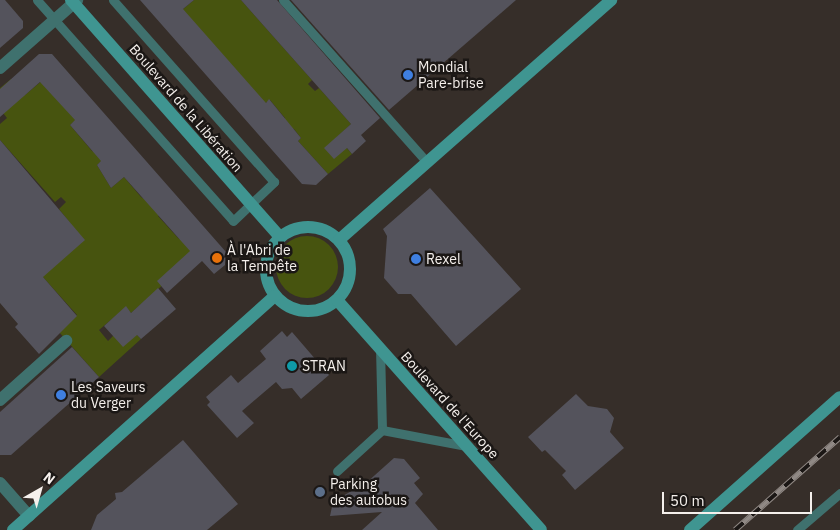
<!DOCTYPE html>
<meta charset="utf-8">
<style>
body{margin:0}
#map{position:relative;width:840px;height:530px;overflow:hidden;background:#362e29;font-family:"IBM Plex Sans",sans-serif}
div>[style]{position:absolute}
.green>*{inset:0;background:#47540f}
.round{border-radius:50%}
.building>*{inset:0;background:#54535c}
.lane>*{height:9px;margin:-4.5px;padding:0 4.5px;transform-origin:4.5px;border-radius:4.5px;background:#3f716e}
.street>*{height:12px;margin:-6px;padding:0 6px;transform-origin:6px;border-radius:6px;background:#3f716e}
.secondary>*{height:12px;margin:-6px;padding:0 6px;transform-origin:6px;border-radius:6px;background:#3f9591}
.secondary>.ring{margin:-6px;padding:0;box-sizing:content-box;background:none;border:12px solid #3f9591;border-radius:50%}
.rail>*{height:5.5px;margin-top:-2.75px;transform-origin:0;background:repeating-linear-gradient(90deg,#1b1715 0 11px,#908985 0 22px);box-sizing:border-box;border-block:1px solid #908985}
.dots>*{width:14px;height:14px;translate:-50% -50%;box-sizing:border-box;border:2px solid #1b1715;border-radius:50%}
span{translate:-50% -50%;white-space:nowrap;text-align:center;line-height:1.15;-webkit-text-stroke:5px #1b1715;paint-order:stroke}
.poi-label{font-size:14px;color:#f5f0ec}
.left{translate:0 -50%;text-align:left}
.street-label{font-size:14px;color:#f5f0ec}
.north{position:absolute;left:15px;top:465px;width:50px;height:50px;-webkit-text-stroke:4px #1b1715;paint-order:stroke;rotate:38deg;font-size:14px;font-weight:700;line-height:20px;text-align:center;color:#f5f0ec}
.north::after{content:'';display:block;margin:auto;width:18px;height:22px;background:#f5f0ec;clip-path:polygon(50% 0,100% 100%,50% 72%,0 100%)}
.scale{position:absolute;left:662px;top:492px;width:150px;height:22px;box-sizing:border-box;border:2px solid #f5f0ec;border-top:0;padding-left:6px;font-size:15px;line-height:18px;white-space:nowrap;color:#f5f0ec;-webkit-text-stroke:4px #1b1715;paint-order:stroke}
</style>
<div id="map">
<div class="green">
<i style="clip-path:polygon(194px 0,241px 0,312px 80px,308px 84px,315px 91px,319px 88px,351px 124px,337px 137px,352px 154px,328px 174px,298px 141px,301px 138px,294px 129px,278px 124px,285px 118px,270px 100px,264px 104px,182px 10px)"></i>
<i style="clip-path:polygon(11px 79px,25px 95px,44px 79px,77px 119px,70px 125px,92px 151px,106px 157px,97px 165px,111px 188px,124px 177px,141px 197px,164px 211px,158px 216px,178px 238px,200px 252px,131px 313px,126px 307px,99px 330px,108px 341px,113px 336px,137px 335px,141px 339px,99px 377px,59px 332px,77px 315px,33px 266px,71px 224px,59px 209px,66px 202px,61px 197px,55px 202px,0 140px,0 124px,7px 118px,0 109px,0 88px)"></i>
<i class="round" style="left:276px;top:236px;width:62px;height:62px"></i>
</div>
<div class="building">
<i style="clip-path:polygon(0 0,5px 0,23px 21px,23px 28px,0 48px)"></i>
<i style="clip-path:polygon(140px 0,194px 0,183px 9px,266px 103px,269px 99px,301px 138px,298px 141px,328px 174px,316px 185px,302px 184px)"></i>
<i style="clip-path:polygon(241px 0,277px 0,380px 118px,361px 135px,366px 141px,352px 154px,347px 148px,334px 159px,324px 148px,351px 124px)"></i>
<i style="clip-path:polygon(291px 0,516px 0,389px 110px)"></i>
<i style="clip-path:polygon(39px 54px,52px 54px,226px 252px,225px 265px,214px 274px,202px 261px,167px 293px,157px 281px,190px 251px,124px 177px,111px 188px,97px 165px,101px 161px,70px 125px,75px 120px,40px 82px,0 117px,0 89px)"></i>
<i style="clip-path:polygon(0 140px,85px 240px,43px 277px,77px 316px,39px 354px,15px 327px,18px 324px,0 303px)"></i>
<i style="clip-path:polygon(430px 188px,521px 289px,456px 346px,411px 294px,398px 294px,384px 278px,387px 236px,383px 229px)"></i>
<i style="clip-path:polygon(158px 288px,176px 309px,141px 339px,137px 335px,123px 347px,104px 326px,126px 306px,131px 313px)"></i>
<i style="clip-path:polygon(282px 331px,287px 337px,292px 332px,329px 375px,301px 399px,292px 388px,282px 389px,276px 382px,242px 411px,254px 423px,237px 438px,207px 405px,210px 402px,206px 397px,231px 375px,238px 383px,266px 359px,260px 351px)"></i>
<i style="clip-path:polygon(72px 347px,99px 377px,11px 455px,0 455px,0 412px)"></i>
<i style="clip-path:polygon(576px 394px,588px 406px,607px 409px,614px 418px,610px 432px,624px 448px,575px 490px,562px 475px,566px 471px,545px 450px,542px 452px,528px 437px)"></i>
<i style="clip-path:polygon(183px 440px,238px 504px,207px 530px,91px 530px,97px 515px,116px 499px,115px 493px,122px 492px)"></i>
<i style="clip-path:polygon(394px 458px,404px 459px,420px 478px,414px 483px,423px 494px,415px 503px,438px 530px,362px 530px,382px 512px,330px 516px,333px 502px,353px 490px,356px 492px)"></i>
</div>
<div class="lane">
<i style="left:37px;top:0;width:295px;rotate:48.4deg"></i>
<i style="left:233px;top:221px;width:57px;rotate:-43.6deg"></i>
<i style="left:274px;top:182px;width:243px;rotate:-131.5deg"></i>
<i style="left:283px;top:0;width:217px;rotate:48.4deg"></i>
<i style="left:380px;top:348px;width:82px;rotate:88.6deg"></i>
<i style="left:382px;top:430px;width:86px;rotate:10.7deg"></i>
<i style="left:337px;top:471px;width:61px;rotate:-42.3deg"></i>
<i style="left:797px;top:530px;width:57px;rotate:-40.7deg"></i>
</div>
<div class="street">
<i style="left:0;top:68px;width:103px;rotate:-41.4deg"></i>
<i style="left:0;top:400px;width:89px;rotate:-41.8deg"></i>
<i style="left:0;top:483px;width:44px;rotate:48.7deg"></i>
</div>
<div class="secondary">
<i style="left:71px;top:0;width:315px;rotate:48.6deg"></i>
<i class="ring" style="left:266px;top:227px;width:72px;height:72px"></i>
<i style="left:339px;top:240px;width:363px;rotate:-41.4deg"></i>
<i style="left:337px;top:300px;width:307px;rotate:48.4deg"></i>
<i style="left:13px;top:530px;width:351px;rotate:-41.8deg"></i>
<i style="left:690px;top:530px;width:200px;rotate:-41.6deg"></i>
</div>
<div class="rail">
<i style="left:735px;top:530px;width:140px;rotate:-41.5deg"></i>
</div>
<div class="dots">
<i style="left:408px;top:75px;background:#3f7fe0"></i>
<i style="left:217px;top:258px;background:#e8710a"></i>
<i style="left:416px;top:259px;background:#3f7fe0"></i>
<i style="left:292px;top:366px;background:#0f9aa8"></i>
<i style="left:61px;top:395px;background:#3f7fe0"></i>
<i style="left:320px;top:492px;background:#5c6f8a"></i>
</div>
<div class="poi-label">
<span class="left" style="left:418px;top:75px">Mondial<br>Pare-brise</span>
<span class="left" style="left:227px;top:258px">À l'Abri de<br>la Tempête</span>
<span class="left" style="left:426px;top:259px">Rexel</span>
<span class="left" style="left:302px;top:366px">STRAN</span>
<span class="left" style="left:71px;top:395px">Les Saveurs<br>du Verger</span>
<span class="left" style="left:330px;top:492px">Parking<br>des autobus</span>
</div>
<div class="street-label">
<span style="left:186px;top:108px;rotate:49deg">Boulevard de la Libération</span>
<span style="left:450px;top:405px;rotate:48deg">Boulevard de l'Europe</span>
</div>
<div class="north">N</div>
<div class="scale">50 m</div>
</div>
